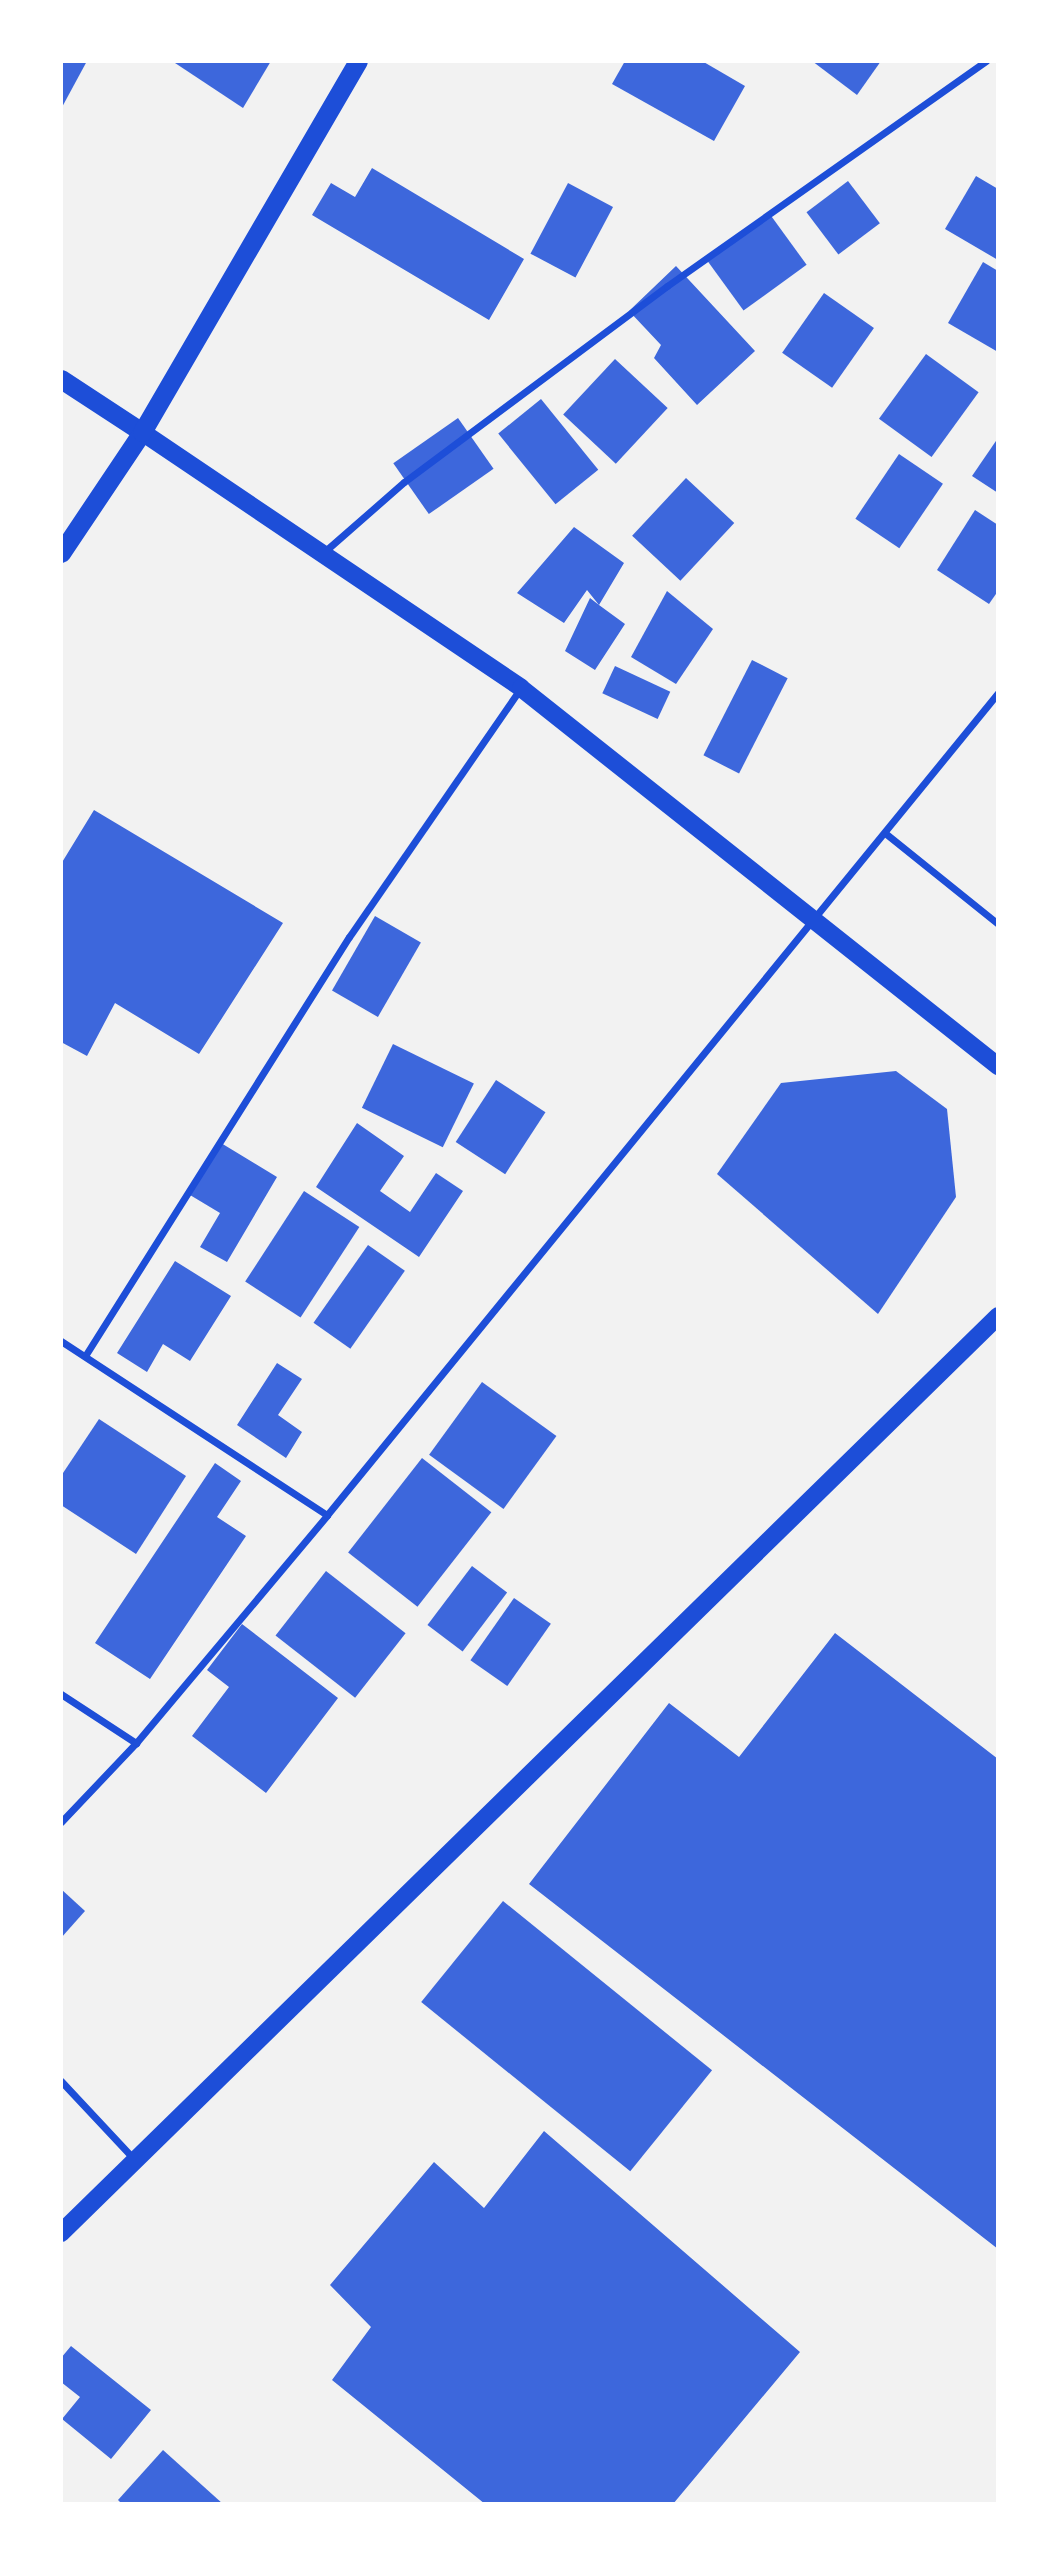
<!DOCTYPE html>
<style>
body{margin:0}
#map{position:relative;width:1059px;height:2565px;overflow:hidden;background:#f2f2f2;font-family:"Asap Condensed",sans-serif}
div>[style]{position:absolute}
.building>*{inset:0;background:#3d67dc;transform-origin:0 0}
.minor>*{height:7px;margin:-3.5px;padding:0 3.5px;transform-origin:3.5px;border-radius:3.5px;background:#1d4ed8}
.primary>*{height:18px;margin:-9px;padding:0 9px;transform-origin:9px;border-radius:9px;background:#1d4ed8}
.trunk>*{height:19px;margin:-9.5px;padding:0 9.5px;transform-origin:9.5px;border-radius:9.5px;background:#1d4ed8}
span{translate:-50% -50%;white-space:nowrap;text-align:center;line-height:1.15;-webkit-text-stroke:6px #fff;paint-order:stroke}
.frame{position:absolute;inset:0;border:63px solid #fff;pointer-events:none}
</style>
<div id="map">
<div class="building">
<i style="clip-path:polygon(61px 61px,87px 61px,61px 109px)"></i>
<i style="clip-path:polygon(172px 61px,271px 61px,243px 108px)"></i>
<i style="clip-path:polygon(625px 61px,702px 61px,745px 86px,714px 141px,612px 84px)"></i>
<i style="clip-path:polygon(812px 61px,881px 61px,857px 95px)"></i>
<i style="clip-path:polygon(372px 168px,524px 259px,489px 320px,312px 215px,331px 183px,355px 197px)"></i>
<i style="clip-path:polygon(976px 176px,998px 189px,998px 260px,945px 229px)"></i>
<i style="left:848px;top:181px;width:53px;height:52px;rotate:53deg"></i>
<i style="left:568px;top:183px;width:51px;height:80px;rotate:28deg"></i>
<i style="left:769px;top:213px;width:64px;height:78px;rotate:54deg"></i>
<i style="clip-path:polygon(983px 262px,998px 271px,998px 352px,948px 323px)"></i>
<i style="clip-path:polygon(676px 266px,755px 351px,697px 405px,654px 358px,661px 345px,629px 311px)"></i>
<i style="left:824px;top:293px;width:61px;height:73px;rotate:35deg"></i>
<i style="left:926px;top:354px;width:65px;height:80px;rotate:36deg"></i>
<i style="left:615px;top:359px;width:72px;height:76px;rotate:43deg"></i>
<i style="left:541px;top:399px;width:91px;height:55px;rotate:51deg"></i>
<i style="left:458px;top:418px;width:62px;height:79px;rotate:55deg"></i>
<i style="clip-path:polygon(998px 438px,998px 493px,972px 476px)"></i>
<i style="left:899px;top:454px;width:53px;height:78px;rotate:34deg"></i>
<i style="left:686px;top:478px;width:66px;height:79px;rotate:43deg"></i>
<i style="clip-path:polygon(975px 510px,998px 525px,998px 591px,989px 604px,937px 570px)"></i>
<i style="clip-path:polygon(574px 527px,624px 563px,599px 605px,625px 624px,595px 670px,565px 651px,590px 598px,599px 605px,587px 590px,564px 623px,517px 593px)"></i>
<i style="clip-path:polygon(667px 591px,713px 629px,676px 684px,631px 657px)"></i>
<i style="left:752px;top:660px;width:40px;height:107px;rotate:27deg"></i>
<i style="left:615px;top:666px;width:61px;height:30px;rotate:25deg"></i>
<i style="clip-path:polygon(94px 810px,283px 923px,199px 1054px,115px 1003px,87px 1056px,61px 1042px,61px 864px)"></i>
<i style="left:375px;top:916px;width:53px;height:86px;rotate:30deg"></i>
<i style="left:393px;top:1044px;width:90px;height:71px;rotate:26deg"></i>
<i style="clip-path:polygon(896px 1071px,947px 1109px,956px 1197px,878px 1314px,717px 1174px,781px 1083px)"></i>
<i style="left:496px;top:1080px;width:59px;height:74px;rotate:33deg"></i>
<i style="clip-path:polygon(357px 1123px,404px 1156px,380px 1191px,410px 1212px,436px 1173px,463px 1191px,419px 1257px,316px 1187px)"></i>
<i style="clip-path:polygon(221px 1143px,277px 1177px,227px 1262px,200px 1247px,220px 1213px,190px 1195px)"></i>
<i style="left:304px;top:1191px;width:66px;height:108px;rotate:33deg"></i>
<i style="left:368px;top:1245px;width:45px;height:95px;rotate:35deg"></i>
<i style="clip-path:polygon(175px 1261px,231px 1296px,190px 1361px,163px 1344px,147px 1372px,117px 1353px)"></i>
<i style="clip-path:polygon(277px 1363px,302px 1379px,278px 1415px,302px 1432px,286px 1458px,237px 1425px)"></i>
<i style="left:482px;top:1382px;width:92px;height:90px;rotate:36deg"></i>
<i style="clip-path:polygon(99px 1419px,186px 1476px,136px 1554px,61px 1505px,61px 1476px)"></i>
<i style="left:422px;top:1458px;width:88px;height:120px;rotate:38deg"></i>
<i style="clip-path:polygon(215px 1463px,241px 1481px,217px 1517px,246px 1536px,150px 1679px,95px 1643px)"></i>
<i style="left:472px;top:1566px;width:44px;height:74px;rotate:37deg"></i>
<i style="left:326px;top:1571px;width:101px;height:82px;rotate:38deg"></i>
<i style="left:514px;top:1598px;width:45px;height:76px;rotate:35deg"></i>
<i style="clip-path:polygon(242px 1624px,338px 1698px,266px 1793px,192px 1736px,229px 1687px,207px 1670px)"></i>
<i style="clip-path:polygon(835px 1633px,998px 1759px,998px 2249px,529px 1884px,669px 1703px,739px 1757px)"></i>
<i style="clip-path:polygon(61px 1889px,85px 1911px,61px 1938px)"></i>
<i style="left:503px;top:1901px;width:269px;height:130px;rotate:39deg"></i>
<i style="clip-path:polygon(544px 2131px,800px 2352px,673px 2504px,485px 2504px,332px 2380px,371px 2327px,330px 2285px,434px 2162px,484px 2208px)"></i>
<i style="clip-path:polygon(71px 2346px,151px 2410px,111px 2459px,62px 2419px,80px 2397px,61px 2382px,61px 2358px)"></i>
<i style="clip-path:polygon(163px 2450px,223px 2504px,122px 2504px,118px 2500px)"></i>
</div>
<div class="minor">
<i style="left:324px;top:552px;width:106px;rotate:-41.2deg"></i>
<i style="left:404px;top:482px;width:328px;rotate:-36.7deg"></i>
<i style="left:667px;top:286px;width:390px;rotate:-35.2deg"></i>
<i style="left:885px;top:833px;width:145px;rotate:38.8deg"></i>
<i style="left:61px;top:1341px;width:318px;rotate:33.2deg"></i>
<i style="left:85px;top:1356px;width:495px;rotate:-57.8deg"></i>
<i style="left:349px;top:937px;width:301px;rotate:-55.4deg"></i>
<i style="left:61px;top:1694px;width:90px;rotate:33.2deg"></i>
<i style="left:61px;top:1822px;width:109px;rotate:-46.5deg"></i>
<i style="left:136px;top:1743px;width:297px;rotate:-50deg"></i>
<i style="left:327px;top:1515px;width:1061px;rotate:-50.78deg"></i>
<i style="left:61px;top:2081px;width:108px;rotate:46.9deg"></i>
</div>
<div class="primary">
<i style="left:142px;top:432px;width:457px;rotate:34deg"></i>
<i style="left:521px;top:688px;width:609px;rotate:38.4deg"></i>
<i style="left:61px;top:2233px;width:1311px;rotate:-44.38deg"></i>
</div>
<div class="trunk">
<i style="left:61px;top:379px;width:97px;rotate:33.2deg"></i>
<i style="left:61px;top:553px;width:146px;rotate:-56.2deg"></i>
<i style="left:142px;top:432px;width:429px;rotate:-59.8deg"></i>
</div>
<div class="frame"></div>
</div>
